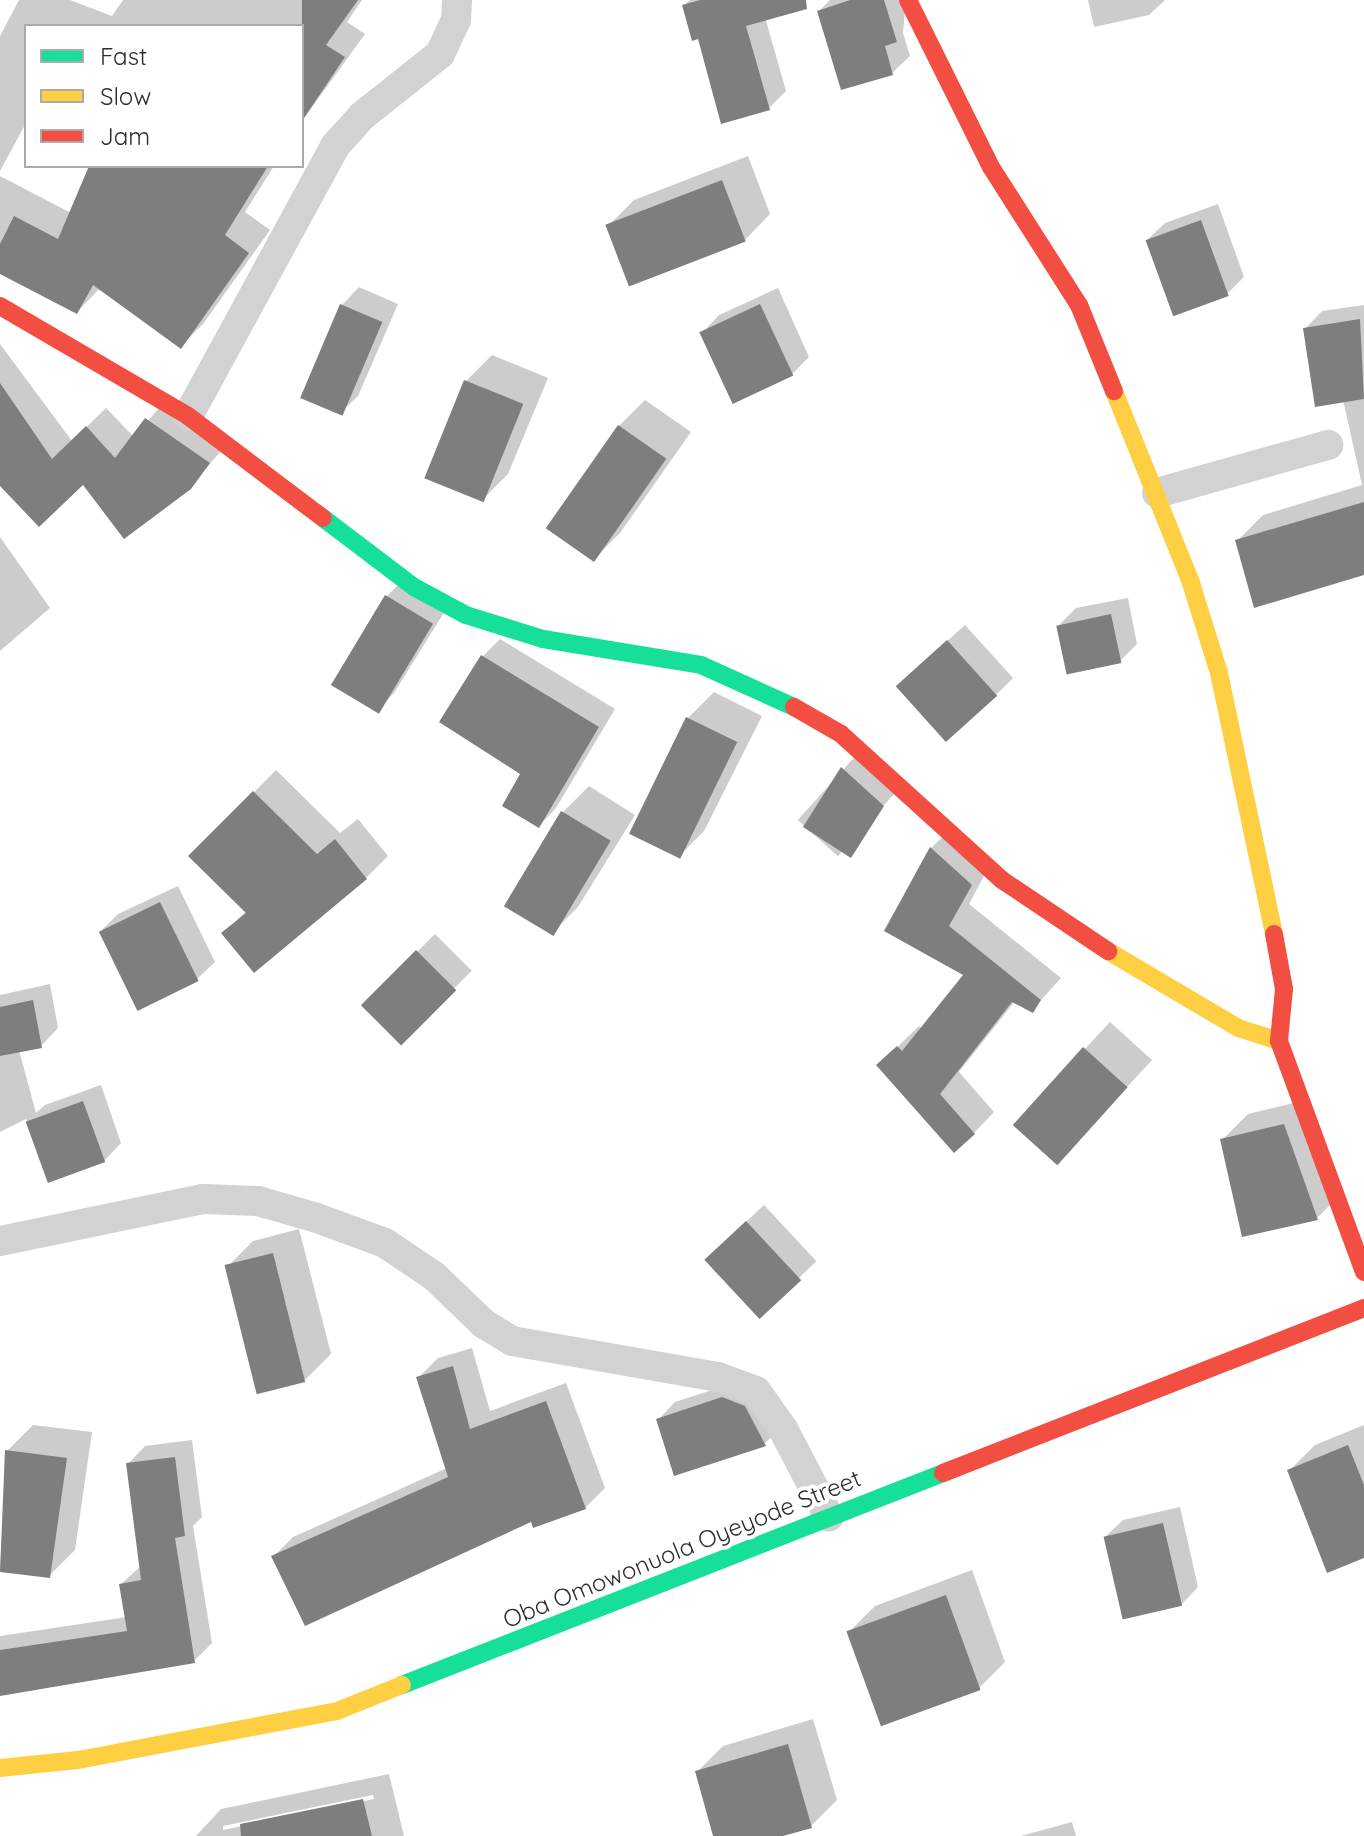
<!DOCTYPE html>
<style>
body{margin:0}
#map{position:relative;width:1364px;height:1836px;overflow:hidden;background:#fff;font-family:Quicksand,sans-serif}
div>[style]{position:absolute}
.shadow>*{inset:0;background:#0003;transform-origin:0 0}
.building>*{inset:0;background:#7e7e7e;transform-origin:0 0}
.street>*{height:30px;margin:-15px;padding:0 15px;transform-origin:15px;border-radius:15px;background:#d2d2d2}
.fast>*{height:18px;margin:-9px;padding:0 9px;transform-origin:9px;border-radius:9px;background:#16e098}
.slow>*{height:18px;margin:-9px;padding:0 9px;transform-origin:9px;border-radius:9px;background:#ffcf43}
.jam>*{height:18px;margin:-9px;padding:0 9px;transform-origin:9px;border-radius:9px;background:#f24e42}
span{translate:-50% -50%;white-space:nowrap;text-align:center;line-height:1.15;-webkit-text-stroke:8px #fff;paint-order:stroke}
.street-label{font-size:24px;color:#2d2d2d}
.legend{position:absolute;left:24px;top:24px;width:280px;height:144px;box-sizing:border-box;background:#fff;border:2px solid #ababab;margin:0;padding:10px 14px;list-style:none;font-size:24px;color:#2d2d2d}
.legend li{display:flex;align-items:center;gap:16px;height:40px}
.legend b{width:40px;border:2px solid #ababab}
</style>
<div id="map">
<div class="shadow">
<i style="clip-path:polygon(19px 0,70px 0,112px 16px,123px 0,362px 0,347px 22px,365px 34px,302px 121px,302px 26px,26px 26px,26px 123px,0 171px,0 36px)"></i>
<i style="clip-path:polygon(690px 0,780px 0,765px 17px,786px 91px,768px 109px,700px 36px,684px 5px)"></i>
<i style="clip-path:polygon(830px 0,906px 0,903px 33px,910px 56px,892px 73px,819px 11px)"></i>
<i style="clip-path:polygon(1088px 0,1165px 0,1149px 15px,1094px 27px)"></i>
<i style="clip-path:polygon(748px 156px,770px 214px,745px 240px,608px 226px,634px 200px)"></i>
<i style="clip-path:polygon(92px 166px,274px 166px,245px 212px,270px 230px,203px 324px,181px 346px,100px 288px,77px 312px,0 272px,0 176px,71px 213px)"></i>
<i style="clip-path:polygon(1218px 204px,1244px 277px,1227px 294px,1147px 240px,1165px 223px)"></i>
<i style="clip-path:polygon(359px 287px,398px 304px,358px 396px,340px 413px,301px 396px,342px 305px)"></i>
<i style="clip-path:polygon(778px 288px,809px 357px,792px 374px,702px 333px,719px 315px)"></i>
<i style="clip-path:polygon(1364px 305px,1364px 573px,1237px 541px,1263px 515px,1362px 485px,1343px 400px,1305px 329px,1322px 311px)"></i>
<i style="clip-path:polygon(0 344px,72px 441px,106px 408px,134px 437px,166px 400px,228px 443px,189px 488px,0 483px)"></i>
<i style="clip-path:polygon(492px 355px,548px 378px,508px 474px,482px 500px,466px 381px)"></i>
<i style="clip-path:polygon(645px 400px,691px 432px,620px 533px,594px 559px,619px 426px)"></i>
<i style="clip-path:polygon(0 537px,50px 608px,0 651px)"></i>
<i style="clip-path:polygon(404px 579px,448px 606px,394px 693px,377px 710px,387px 596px)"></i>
<i style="clip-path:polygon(1128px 598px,1137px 644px,1120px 661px,1058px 626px,1076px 608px)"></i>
<i style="clip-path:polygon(965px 625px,1013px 678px,996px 695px,916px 669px)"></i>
<i style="clip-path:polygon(500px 639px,615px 709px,556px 808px,539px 826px,483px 656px)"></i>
<i style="clip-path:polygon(714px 692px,762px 716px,704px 831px,678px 857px,688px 718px)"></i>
<i style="left:860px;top:751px;width:54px;height:93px;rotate:42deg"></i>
<i style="clip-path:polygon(276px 770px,340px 833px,358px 819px,388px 856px,366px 878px,224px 933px,246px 911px,191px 856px)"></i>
<i style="clip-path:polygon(589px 786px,635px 815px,578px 907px,552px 933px,506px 905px,563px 812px)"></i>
<i style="clip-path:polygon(952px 828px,991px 863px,969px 904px,1061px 978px,1032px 1010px,1015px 1001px,959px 1072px,994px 1112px,974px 1133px,879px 1065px,919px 1026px,922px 1030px,966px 974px,886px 930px,931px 848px)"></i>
<i style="clip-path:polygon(178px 886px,215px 962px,197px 979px,137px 1008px,100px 932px,118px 914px)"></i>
<i style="left:435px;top:934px;width:52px;height:100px;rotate:45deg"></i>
<i style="clip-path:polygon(50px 984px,58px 1028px,41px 1046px,19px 1050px,36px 1113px,45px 1105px,101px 1085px,121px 1143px,104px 1161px,48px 1181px,26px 1119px,0 1132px,0 995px)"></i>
<i style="clip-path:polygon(1110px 1022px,1152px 1060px,1081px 1137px,1014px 1125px)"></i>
<i style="clip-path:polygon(1310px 1099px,1343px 1192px,1317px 1218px,1222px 1140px,1248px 1114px)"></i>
<i style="left:764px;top:1205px;width:77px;height:79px;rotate:47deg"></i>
<i style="clip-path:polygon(299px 1229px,331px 1354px,305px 1380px,227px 1267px,253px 1241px)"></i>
<i style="clip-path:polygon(472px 1348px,490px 1411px,566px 1383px,605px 1488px,585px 1508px,532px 1519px,273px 1557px,293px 1537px,447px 1468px,419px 1377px,438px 1358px)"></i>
<i style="clip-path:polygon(740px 1381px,782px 1427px,764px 1444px,658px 1420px,675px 1402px)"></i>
<i style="clip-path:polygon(33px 1425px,92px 1432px,75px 1550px,49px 1576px,0 1570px,7px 1451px)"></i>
<i style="clip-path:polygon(1364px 1425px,1364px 1556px,1289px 1471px,1315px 1445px)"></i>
<i style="clip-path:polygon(192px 1440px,202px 1517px,193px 1526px,212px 1643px,194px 1661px,0 1693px,0 1636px,127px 1617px,121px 1584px,141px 1566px,128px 1464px,145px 1446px)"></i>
<i style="clip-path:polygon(1180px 1507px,1198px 1587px,1181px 1605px,1105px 1537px,1123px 1520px)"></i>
<i style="clip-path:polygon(972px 1570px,1005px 1662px,979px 1688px,849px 1632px,875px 1606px)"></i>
<i style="clip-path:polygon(813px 1719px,837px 1800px,811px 1826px,776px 1836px,715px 1836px,697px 1772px,723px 1746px)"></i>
<i style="clip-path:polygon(evenodd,389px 1774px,404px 1836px,196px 1836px,221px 1809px,389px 1774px,373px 1795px,374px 1799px,223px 1830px,223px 1826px,373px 1795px)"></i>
<i style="clip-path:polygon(1072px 1822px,1076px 1836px,1021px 1836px)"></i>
</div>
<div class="building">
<i style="clip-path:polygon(302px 0,358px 0,326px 45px,345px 57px,302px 121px)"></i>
<i style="clip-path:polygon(700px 0,806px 0,807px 9px,746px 26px,770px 110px,721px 124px,698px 39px,692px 41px,682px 5px)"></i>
<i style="clip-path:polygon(850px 0,884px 0,897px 42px,885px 46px,893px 75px,841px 90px,817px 11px)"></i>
<i style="clip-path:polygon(89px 166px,268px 166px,225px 235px,249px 253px,181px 349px,93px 285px,77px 314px,0 274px,0 244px,14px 216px,58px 239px)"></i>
<i style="left:722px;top:180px;width:66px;height:125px;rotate:69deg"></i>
<i style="left:1201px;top:220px;width:81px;height:59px;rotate:70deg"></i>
<i style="left:340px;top:304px;width:46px;height:102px;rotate:23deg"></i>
<i style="left:760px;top:304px;width:79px;height:67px;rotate:65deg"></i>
<i style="clip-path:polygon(1360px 319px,1364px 399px,1315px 407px,1303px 328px)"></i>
<i style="left:464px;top:380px;width:64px;height:106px;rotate:22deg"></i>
<i style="clip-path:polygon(0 383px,52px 459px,86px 426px,115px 458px,145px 418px,210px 463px,191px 489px,124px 539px,83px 485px,39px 527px,0 486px)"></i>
<i style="left:618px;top:425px;width:59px;height:126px;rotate:35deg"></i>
<i style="clip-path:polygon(1364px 502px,1364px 575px,1254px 608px,1235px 540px)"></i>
<i style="left:385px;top:595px;width:56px;height:105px;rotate:31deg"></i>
<i style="left:1111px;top:614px;width:50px;height:56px;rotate:78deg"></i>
<i style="left:947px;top:640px;width:75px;height:69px;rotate:48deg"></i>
<i style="clip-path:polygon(481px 655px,599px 727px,539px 828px,502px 806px,520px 774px,439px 722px)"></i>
<i style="left:686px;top:717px;width:57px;height:130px;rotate:26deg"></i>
<i style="clip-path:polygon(841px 767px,884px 806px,851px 858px,803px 827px)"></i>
<i style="clip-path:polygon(253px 791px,317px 854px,335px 839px,367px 879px,254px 973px,221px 933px,246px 913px,188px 856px)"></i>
<i style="left:561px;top:811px;width:58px;height:111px;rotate:31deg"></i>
<i style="clip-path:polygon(930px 847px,972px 885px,949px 926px,1041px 1000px,1033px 1013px,1012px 1002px,940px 1094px,975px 1134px,954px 1153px,876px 1065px,897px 1046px,902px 1051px,963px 975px,884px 931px)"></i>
<i style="left:160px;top:902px;width:88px;height:68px;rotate:64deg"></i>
<i style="left:416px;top:950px;width:57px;height:78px;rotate:45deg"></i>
<i style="clip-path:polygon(33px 1000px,42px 1048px,0 1056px,0 1007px)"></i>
<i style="left:1083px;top:1047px;width:60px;height:105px;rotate:42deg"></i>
<i style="left:83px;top:1101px;width:65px;height:61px;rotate:70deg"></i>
<i style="clip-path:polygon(1284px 1124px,1318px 1220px,1242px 1237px,1220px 1139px)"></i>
<i style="left:746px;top:1221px;width:81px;height:57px;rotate:47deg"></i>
<i style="left:273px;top:1253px;width:133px;height:50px;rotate:76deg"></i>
<i style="clip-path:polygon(453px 1366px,470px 1429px,546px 1401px,586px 1509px,533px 1528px,531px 1522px,305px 1626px,271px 1556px,448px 1477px,416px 1377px)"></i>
<i style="clip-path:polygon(722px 1397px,745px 1406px,766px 1446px,674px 1476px,656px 1419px)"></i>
<i style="clip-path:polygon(1348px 1445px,1364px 1485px,1364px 1558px,1327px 1573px,1287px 1470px)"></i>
<i style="clip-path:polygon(5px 1450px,67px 1458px,50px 1578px,0 1572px)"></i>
<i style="clip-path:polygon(175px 1457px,185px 1536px,175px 1538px,195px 1663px,0 1696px,0 1650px,127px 1631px,119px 1584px,141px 1580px,126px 1463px)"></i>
<i style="left:1163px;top:1523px;width:85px;height:61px;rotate:77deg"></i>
<i style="left:946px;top:1595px;width:101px;height:106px;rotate:70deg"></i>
<i style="clip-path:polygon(788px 1744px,812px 1828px,783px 1836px,713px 1836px,695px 1771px)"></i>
<i style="clip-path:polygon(363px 1799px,372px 1836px,241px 1836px,240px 1824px)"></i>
</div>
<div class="street">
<i style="left:188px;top:416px;width:307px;rotate:-61.4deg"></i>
<i style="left:335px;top:146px;width:40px;rotate:-48deg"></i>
<i style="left:362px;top:116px;width:100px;rotate:-38.5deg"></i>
<i style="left:440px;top:54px;width:38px;rotate:-65deg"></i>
<i style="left:456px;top:20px;width:20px;rotate:-87deg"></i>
<i style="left:1157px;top:493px;width:178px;rotate:-15.7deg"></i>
<i style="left:0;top:1241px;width:207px;rotate:-11.7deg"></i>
<i style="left:203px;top:1199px;width:55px;rotate:2.1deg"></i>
<i style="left:258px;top:1201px;width:61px;rotate:16.1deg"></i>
<i style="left:317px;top:1218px;width:72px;rotate:20.2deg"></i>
<i style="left:385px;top:1243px;width:59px;rotate:34deg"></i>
<i style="left:434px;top:1276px;width:69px;rotate:43.8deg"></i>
<i style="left:484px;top:1324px;width:33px;rotate:31deg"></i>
<i style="left:512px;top:1341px;width:209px;rotate:9.9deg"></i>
<i style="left:718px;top:1377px;width:40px;rotate:20.2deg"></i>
<i style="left:756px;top:1391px;width:47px;rotate:54.6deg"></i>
<i style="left:783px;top:1429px;width:99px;rotate:62.4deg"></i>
</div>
<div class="fast">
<i style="left:323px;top:518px;width:114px;rotate:37.2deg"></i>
<i style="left:414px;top:587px;width:59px;rotate:28.3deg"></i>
<i style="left:466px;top:615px;width:81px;rotate:17.3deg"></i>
<i style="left:543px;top:639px;width:160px;rotate:9.3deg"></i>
<i style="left:701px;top:665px;width:102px;rotate:24.3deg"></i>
<i style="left:402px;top:1685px;width:581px;rotate:-21.4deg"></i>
</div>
<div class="slow">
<i style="left:1114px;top:391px;width:207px;rotate:68.1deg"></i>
<i style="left:1191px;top:583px;width:94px;rotate:72.7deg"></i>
<i style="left:1219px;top:673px;width:267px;rotate:78.1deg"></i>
<i style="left:1108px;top:951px;width:151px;rotate:30.6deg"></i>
<i style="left:1238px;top:1028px;width:43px;rotate:17.6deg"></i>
<i style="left:0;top:1768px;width:78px;rotate:-5.9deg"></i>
<i style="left:78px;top:1760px;width:264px;rotate:-10.7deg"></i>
<i style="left:337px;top:1711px;width:70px;rotate:-21.8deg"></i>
</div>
<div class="jam">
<i style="left:908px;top:0;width:186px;rotate:63.6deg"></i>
<i style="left:991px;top:167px;width:164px;rotate:57.5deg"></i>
<i style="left:1079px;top:305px;width:93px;rotate:67.9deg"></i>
<i style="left:0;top:306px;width:218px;rotate:30.3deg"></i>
<i style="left:188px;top:416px;width:169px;rotate:37.1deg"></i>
<i style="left:794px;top:707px;width:54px;rotate:29.9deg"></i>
<i style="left:841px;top:734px;width:217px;rotate:42.2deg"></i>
<i style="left:1002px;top:880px;width:128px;rotate:33.8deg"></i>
<i style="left:1274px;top:934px;width:56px;rotate:79.7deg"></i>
<i style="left:1284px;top:989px;width:52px;rotate:95.5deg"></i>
<i style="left:1279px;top:1041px;width:246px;rotate:69.8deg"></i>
<i style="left:943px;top:1473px;width:452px;rotate:-21.4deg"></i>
</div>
<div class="street-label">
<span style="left:682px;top:1549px;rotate:-22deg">Oba Omowonuola Oyeyode Street</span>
</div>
<ul class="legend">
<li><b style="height:10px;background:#16e098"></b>Fast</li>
<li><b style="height:10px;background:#ffcf43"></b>Slow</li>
<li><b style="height:10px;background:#f24e42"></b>Jam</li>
</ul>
</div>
